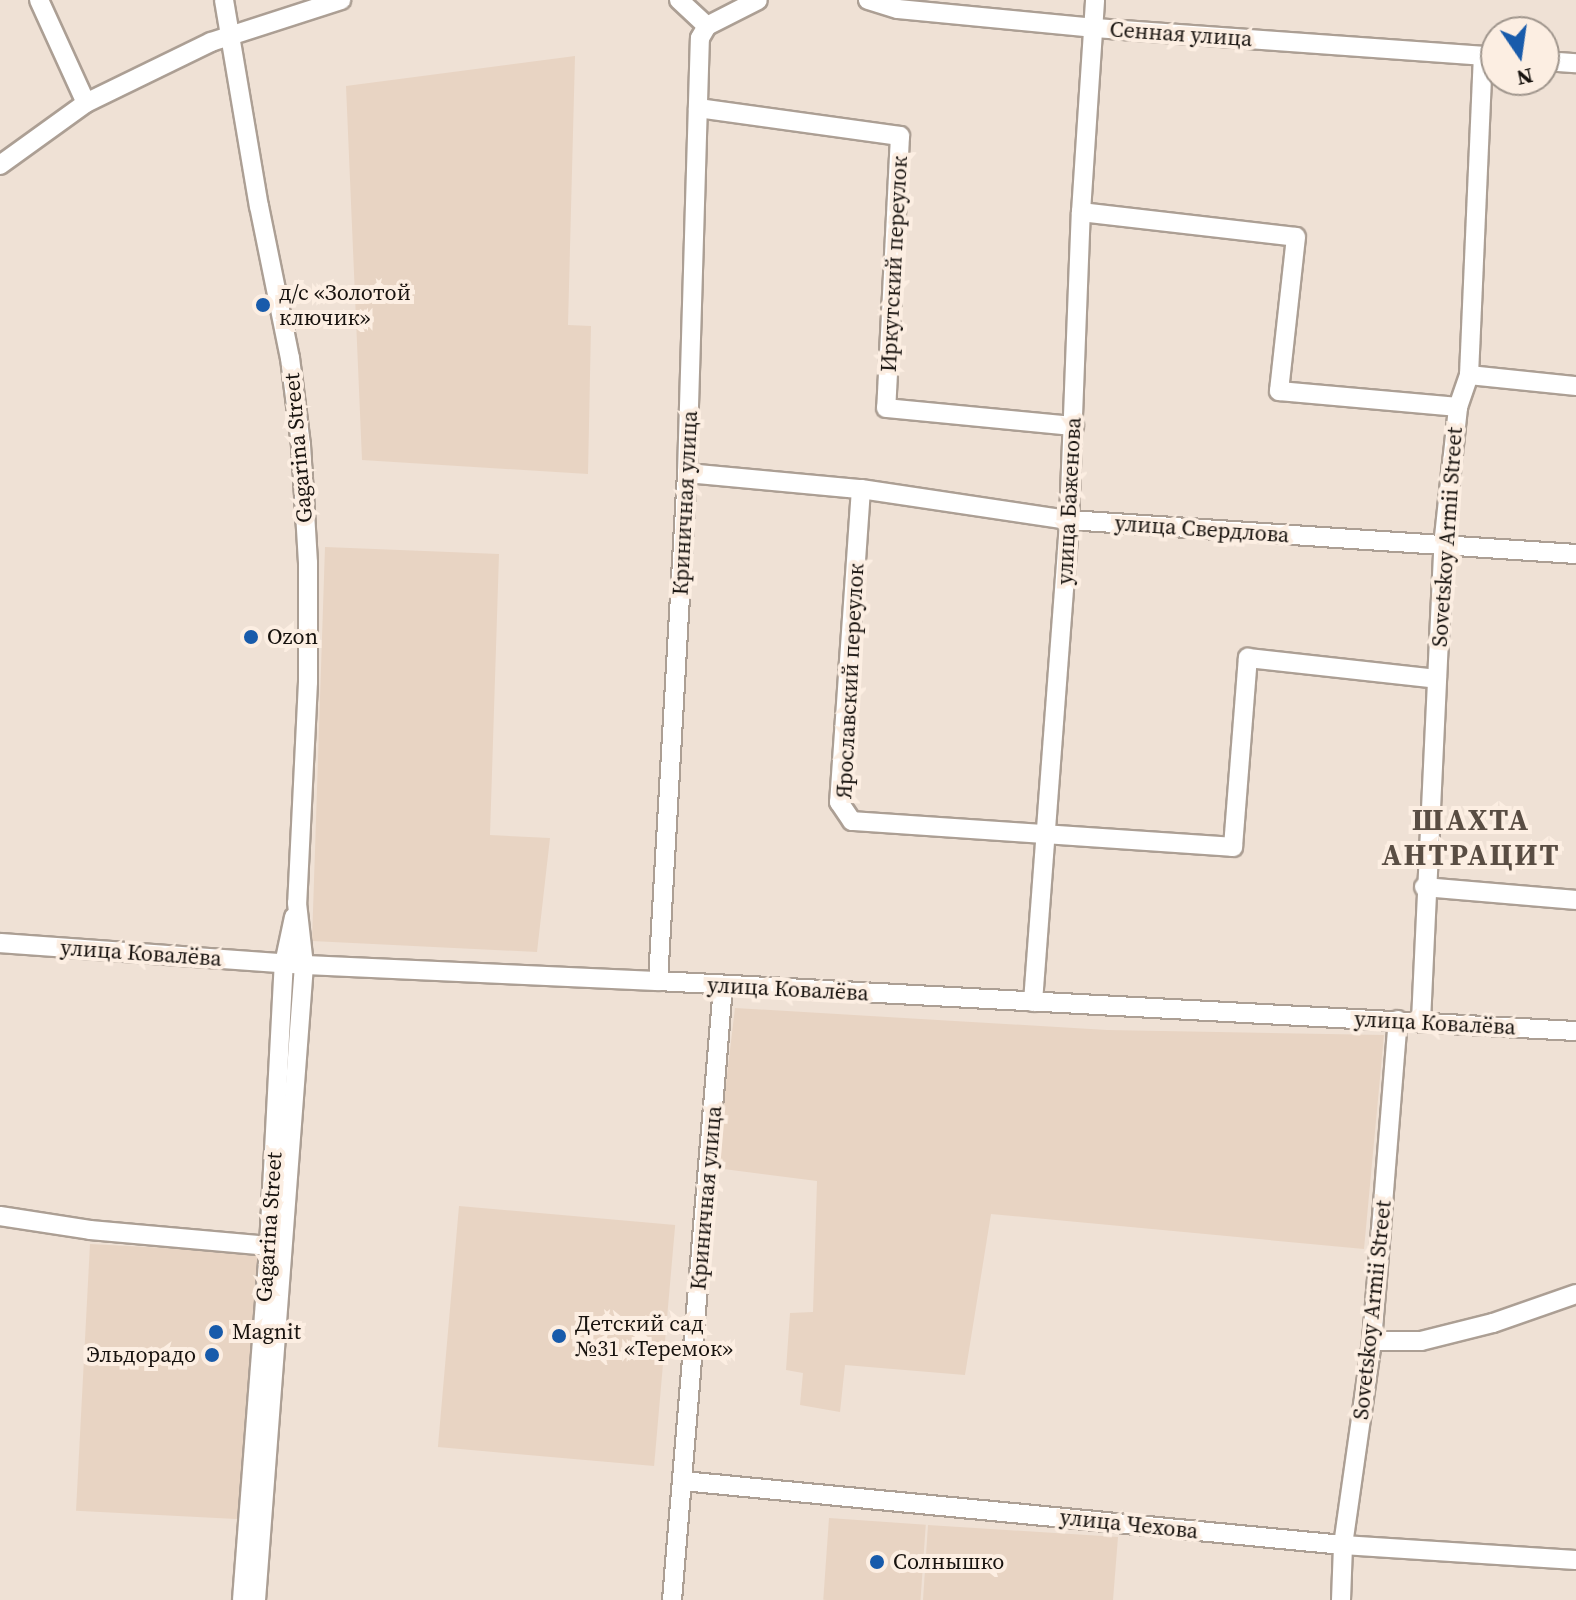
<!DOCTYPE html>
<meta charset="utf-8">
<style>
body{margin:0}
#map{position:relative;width:1576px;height:1600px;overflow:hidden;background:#efe1d5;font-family:"Source Serif 4",serif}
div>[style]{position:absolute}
.built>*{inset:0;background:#e8d4c3;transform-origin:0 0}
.roads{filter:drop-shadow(2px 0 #ac9f94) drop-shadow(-2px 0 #ac9f94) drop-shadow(0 2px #ac9f94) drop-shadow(0 -2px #ac9f94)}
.minor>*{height:18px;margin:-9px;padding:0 9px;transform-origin:9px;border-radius:9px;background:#fff}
.dots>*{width:22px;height:22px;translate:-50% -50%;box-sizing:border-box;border:4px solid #fceee2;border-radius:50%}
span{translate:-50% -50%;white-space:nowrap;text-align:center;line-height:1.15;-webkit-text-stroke:8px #fceee2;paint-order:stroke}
.street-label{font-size:22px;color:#17120e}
.poi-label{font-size:22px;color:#17120e}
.left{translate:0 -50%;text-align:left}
.right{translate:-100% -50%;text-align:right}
.district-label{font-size:30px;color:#594d43;font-weight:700;letter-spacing:2px}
.north{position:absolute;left:1480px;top:16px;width:80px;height:80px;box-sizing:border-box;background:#fceee2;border:2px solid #a0968d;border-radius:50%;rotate:167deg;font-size:22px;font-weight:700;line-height:32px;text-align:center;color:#17120e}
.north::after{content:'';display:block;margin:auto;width:28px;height:36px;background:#185bab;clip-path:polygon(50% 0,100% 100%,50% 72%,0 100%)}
</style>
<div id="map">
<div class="built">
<i style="clip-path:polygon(575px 56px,568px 325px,591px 326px,588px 474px,362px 460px,346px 86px)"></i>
<i style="clip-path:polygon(325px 547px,499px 554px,490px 835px,550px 838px,537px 952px,312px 941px)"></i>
<i style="clip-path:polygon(735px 1008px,1107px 1030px,1384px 1035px,1364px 1249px,991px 1214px,965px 1375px,845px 1365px,840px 1412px,800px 1405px,803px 1373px,786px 1370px,790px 1313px,813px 1312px,817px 1181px,716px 1168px)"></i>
<i style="left:459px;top:1206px;width:217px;height:242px;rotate:5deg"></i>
<i style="left:90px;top:1244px;width:170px;height:267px;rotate:3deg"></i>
<i style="left:829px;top:1518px;width:97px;height:82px;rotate:4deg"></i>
<i style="clip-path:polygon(928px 1525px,1118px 1537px,1113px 1600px,923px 1600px)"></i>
</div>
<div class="roads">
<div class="minor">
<i style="left:39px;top:0;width:113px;rotate:65.5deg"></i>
<i style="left:224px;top:0;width:209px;rotate:80.4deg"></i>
<i style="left:259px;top:206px;width:155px;rotate:78.5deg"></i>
<i style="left:290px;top:358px;width:88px;rotate:82.8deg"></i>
<i style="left:301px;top:445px;width:118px;rotate:86.6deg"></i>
<i style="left:308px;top:563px;width:119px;rotate:90deg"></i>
<i style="left:308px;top:682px;width:221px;rotate:92.8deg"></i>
<i style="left:297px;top:903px;width:62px;rotate:83.6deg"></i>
<i style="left:304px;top:965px;width:637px;rotate:94.32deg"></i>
<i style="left:679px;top:0;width:38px;rotate:43deg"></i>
<i style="left:868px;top:0;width:31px;rotate:17deg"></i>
<i style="left:898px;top:9px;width:198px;rotate:5.5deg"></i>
<i style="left:1095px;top:28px;width:402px;rotate:4.1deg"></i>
<i style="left:707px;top:26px;width:57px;rotate:-27deg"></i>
<i style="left:1544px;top:61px;width:32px;rotate:4deg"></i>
<i style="left:698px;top:108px;width:204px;rotate:7.9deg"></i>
<i style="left:900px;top:136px;width:272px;rotate:92.9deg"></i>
<i style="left:886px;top:408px;width:189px;rotate:5.5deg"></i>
<i style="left:0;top:165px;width:106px;rotate:-35.8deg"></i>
<i style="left:86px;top:103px;width:139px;rotate:-26deg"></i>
<i style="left:211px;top:42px;width:137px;rotate:-17.9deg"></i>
<i style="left:1081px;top:212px;width:216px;rotate:6.6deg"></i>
<i style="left:1296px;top:237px;width:155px;rotate:96.3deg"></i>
<i style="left:1279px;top:391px;width:180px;rotate:5.1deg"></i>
<i style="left:1469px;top:375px;width:108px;rotate:5.9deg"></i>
<i style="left:687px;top:473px;width:175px;rotate:5.3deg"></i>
<i style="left:861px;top:489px;width:210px;rotate:8.5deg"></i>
<i style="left:1069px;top:520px;width:508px;rotate:3.84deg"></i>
<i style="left:861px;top:489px;width:314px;rotate:94deg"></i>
<i style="left:839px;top:802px;width:23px;rotate:56deg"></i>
<i style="left:852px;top:821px;width:382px;rotate:3.9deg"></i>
<i style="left:1233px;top:847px;width:190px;rotate:-85.5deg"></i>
<i style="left:1248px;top:658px;width:190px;rotate:6.3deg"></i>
<i style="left:1424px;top:887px;width:153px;rotate:4.9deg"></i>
<i style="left:0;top:943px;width:305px;rotate:4.1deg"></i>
<i style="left:304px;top:965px;width:354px;rotate:2.6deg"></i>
<i style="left:658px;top:981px;width:919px;rotate:3.12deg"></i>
<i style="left:658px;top:981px;width:509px;rotate:-86.73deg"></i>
<i style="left:687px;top:473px;width:435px;rotate:-88.3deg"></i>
<i style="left:700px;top:38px;width:14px;rotate:-60deg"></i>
<i style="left:1033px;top:1002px;width:483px;rotate:-85.7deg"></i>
<i style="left:1069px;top:520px;width:308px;rotate:-87.8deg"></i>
<i style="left:1081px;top:212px;width:212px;rotate:-86.2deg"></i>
<i style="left:1421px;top:1021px;width:476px;rotate:-87.3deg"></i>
<i style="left:1443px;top:546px;width:140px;rotate:-83.8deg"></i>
<i style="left:1458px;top:407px;width:34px;rotate:-71deg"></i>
<i style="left:1469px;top:375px;width:319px;rotate:-87.5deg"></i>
<i style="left:0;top:1216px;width:91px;rotate:8.8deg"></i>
<i style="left:90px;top:1230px;width:180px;rotate:5.1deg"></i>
<i style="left:1372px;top:1341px;width:49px"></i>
<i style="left:1421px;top:1341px;width:74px;rotate:-14deg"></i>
<i style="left:1493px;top:1323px;width:88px;rotate:-19.3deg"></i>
<i style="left:683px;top:1481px;width:663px;rotate:5.54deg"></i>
<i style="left:1343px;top:1545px;width:233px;rotate:3.7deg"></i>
<i style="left:242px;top:1600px;width:355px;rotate:-85.6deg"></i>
<i style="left:269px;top:1246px;width:282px;rotate:-87deg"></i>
<i style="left:284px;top:964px;width:48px;rotate:-78deg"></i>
<i style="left:672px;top:1600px;width:616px;rotate:-85.25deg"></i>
<i style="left:1341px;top:1600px;width:55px;rotate:-87.9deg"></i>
<i style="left:1343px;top:1545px;width:206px;rotate:-81.9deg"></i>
<i style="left:1372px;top:1341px;width:322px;rotate:-85.4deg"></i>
</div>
</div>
<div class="dots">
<i style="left:263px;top:305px;background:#185bab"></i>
<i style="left:251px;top:637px;background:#185bab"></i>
<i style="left:216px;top:1332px;background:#185bab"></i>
<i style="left:559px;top:1336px;background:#185bab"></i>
<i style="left:212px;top:1355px;background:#185bab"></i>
<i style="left:877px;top:1562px;background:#185bab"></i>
</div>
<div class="street-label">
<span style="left:1181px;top:34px;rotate:4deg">Сенная улица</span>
<span style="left:894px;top:264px;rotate:-87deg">Иркутский переулок</span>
<span style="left:298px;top:448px;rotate:-95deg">Gagarina Street</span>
<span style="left:1069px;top:501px;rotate:-87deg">улица Баженова</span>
<span style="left:685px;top:503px;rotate:-87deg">Криничная улица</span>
<span style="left:1202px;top:529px;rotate:4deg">улица Свердлова</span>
<span style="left:1447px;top:537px;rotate:-86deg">Sovetskoy Armii Street</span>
<span style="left:850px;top:681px;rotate:-87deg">Ярославский переулок</span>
<span style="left:141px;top:953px;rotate:4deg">улица Ковалёва</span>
<span style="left:788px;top:989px;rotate:3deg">улица Ковалёва</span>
<span style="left:1435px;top:1023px;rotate:3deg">улица Ковалёва</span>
<span style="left:706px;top:1198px;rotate:-85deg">Криничная улица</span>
<span style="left:269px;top:1227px;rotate:-86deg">Gagarina Street</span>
<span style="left:1372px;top:1310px;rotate:-84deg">Sovetskoy Armii Street</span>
<span style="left:1129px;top:1524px;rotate:6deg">улица Чехова</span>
</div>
<div class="poi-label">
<span class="left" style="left:279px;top:305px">д/с «Золотой<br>ключик»</span>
<span class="left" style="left:267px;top:637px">Ozon</span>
<span class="left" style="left:575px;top:1336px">Детский сад<br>№31 «Теремок»</span>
<span class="left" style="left:232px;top:1332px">Magnit</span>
<span class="right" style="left:196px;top:1355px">Эльдорадо</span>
<span class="left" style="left:893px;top:1562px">Солнышко</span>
</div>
<div class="district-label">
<span style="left:1471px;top:837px">ШАХТА<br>АНТРАЦИТ</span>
</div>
<div class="north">N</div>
</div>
